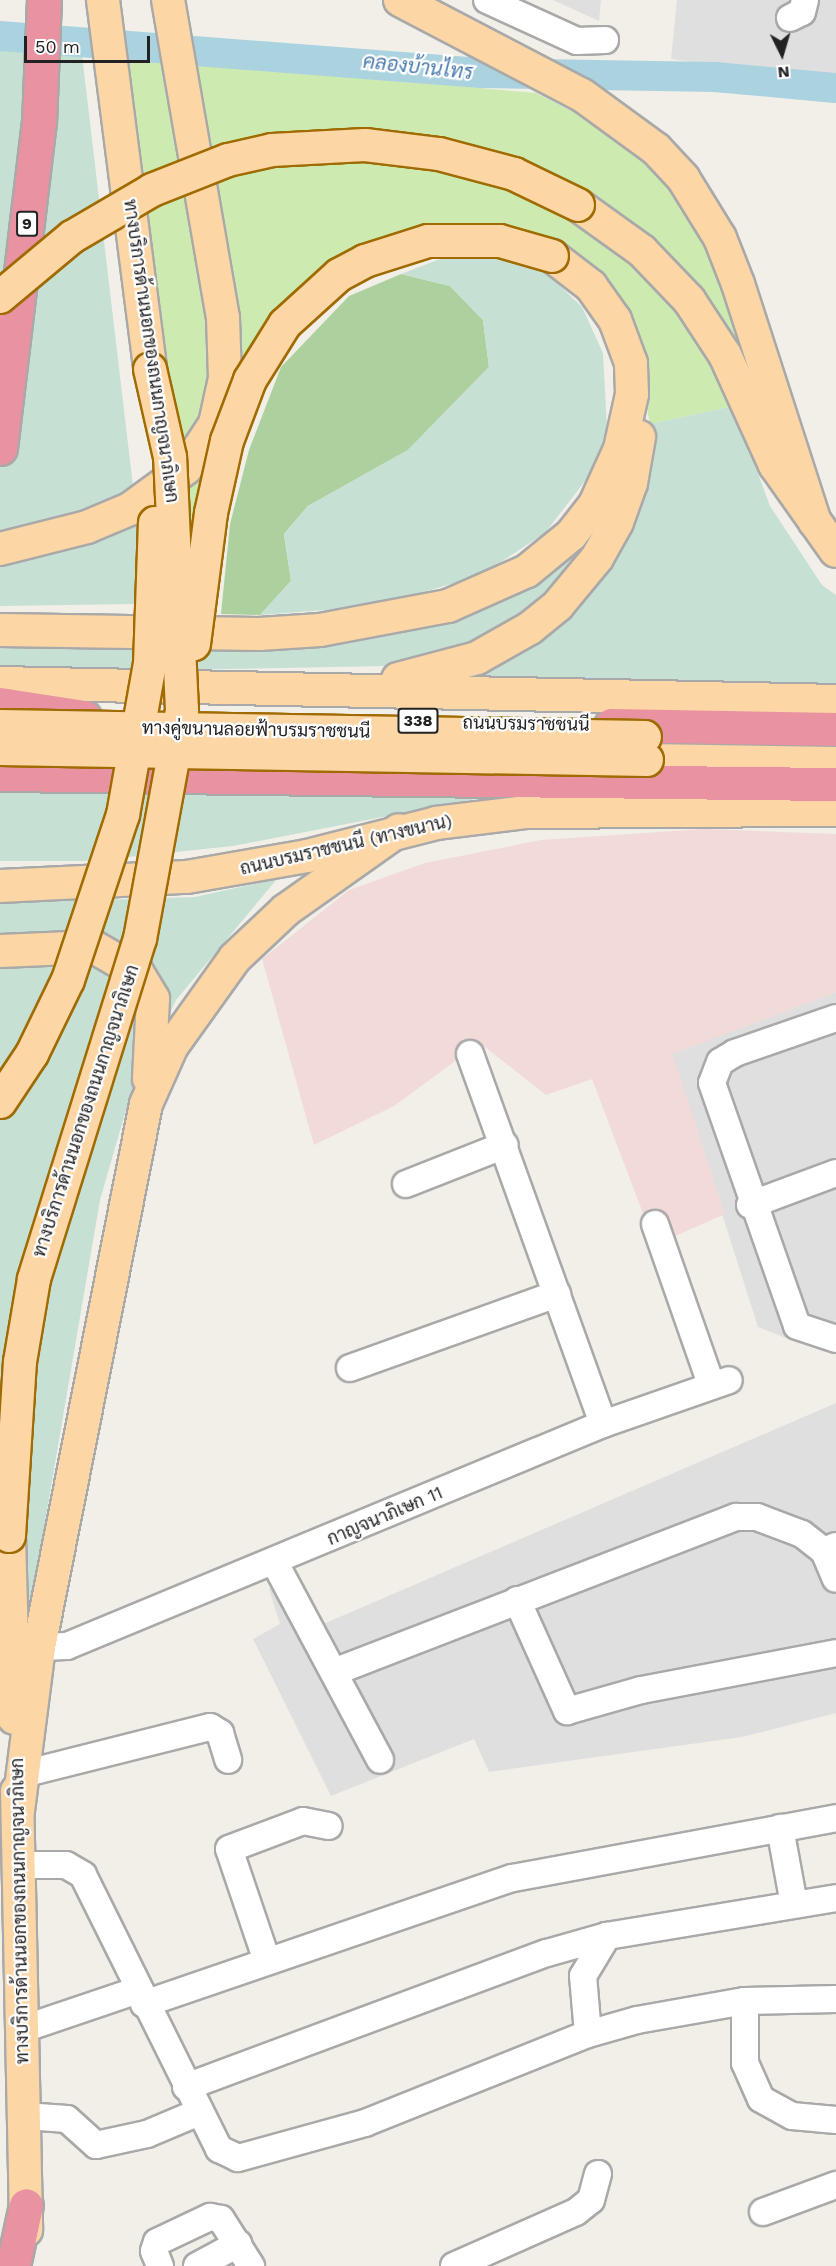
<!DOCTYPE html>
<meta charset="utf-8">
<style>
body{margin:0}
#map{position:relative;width:836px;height:2266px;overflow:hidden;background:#f2efe9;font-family:"Work Sans",Sarabun,sans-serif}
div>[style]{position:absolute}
.residential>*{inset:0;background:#e0dfdf}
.commercial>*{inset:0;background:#f2dad9}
.grass>*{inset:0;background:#cdebb0}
.forest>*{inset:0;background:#add19e}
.wetland>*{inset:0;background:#c6e0d4}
.river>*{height:30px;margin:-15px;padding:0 15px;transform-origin:15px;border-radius:15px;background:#aad3df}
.roads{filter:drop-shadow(2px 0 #a9a9a9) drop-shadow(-2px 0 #a9a9a9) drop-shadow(0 2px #a9a9a9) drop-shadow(0 -2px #a9a9a9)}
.minor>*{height:26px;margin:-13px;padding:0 13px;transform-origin:13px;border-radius:13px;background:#fff}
.major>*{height:32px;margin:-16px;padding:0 16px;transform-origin:16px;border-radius:16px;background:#fcd6a4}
.highway>*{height:33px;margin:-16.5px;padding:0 16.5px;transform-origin:16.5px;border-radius:16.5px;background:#e892a2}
.bridges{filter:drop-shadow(2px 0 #a06b00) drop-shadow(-2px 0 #a06b00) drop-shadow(0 2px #a06b00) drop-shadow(0 -2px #a06b00)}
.major-bridge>*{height:32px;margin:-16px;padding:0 16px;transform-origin:16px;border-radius:16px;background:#fcd6a4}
span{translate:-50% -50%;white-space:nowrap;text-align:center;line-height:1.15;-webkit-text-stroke:4.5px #fff;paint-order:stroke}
.shield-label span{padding:2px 4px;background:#fff;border:2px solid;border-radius:4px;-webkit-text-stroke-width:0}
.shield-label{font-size:16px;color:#222;font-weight:700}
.street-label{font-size:18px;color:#222}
.water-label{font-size:20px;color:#4a7aab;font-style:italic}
.north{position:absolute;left:752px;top:24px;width:60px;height:60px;-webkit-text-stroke:4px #fff;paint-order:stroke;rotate:175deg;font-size:16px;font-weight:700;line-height:24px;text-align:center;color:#222}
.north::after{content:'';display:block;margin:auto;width:21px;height:27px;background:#222;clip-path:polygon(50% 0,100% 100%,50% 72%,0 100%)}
.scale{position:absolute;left:24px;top:36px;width:126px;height:27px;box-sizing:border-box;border:3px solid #222;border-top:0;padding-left:8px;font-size:18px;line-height:21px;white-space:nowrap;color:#222;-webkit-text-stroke:4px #fff;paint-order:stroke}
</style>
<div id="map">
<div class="residential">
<i style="clip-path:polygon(553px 0,601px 0,599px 21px)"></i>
<i style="clip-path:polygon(677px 0,836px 0,836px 81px,671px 59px)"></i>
<i style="clip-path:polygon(836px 992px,836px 1349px,799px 1343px,758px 1327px,671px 1054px)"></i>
<i style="clip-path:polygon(836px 1403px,836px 1713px,742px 1737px,489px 1772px,474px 1739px,331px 1796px,253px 1639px,280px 1624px,269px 1589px,298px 1574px,321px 1625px)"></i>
</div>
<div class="commercial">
<i style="clip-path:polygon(704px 829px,836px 834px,836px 992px,672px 1054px,725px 1214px,655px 1245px,592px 1079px,546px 1095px,480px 1043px,394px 1106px,314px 1145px,262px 959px,349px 890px,425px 863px,541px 840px)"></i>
</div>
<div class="grass">
<i style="clip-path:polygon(127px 56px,536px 93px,607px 129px,666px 178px,695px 213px,723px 278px,758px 396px,699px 296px,573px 213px,668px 294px,717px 371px,733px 406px,650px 424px,631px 327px,591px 266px,545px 237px,500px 226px,412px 231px,347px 250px,279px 317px,193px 573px)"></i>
</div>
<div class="forest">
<i style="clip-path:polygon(401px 274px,450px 286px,483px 320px,489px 367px,408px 450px,308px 506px,284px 534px,291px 581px,260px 615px,221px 614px,230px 524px,249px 450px,281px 367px,349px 296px)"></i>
</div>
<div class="wetland">
<i style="clip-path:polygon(0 45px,82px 55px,139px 537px,134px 604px,0 606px)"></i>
<i style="clip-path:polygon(448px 256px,501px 256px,549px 275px,582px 307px,603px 353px,607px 428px,592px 472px,545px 533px,481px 575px,377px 606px,260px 615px,291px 581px,284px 534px,308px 506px,408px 450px,489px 367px,483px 320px,450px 286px,401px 274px)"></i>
<i style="clip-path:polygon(733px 406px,770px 506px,822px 585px,836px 595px,836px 692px,449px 681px,531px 643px,580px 604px,644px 488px,650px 424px)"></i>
<i style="clip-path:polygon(616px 491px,566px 586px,455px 657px,389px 666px,0 673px,0 645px,208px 649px,407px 632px,517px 591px)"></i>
<i style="clip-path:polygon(0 777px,542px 786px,233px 846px,90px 861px,0 861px)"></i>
<i style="clip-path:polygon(277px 879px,176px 1000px,130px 1096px,100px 1200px,24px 1645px,23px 1480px,0 1464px,0 903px,195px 897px)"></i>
</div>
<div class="river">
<i style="left:0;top:36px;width:485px;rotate:4.4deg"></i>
<i style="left:484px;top:73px;width:231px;rotate:1deg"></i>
<i style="left:715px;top:77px;width:121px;rotate:5.2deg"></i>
</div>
<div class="roads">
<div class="minor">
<i style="left:487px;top:0;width:99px;rotate:24.5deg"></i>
<i style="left:577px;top:41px;width:28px;rotate:-2deg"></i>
<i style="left:790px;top:18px;width:13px;rotate:-27deg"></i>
<i style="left:802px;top:12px;width:12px;rotate:-76deg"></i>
<i style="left:836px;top:1018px;width:107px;rotate:160.9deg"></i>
<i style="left:735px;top:1053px;width:17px;rotate:149deg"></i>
<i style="left:720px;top:1062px;width:22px;rotate:111deg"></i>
<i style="left:712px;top:1083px;width:257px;rotate:70.7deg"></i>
<i style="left:797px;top:1326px;width:41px;rotate:18.4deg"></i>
<i style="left:470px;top:1054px;width:393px;rotate:70.2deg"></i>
<i style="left:406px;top:1184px;width:106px;rotate:-21.5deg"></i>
<i style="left:750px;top:1205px;width:92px;rotate:-20.4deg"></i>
<i style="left:655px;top:1224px;width:170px;rotate:70.7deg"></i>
<i style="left:350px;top:1368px;width:220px;rotate:-19.7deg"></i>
<i style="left:824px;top:1551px;width:30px;rotate:67deg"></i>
<i style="left:275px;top:1563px;width:223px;rotate:61.9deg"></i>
<i style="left:517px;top:1600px;width:122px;rotate:65.8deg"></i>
<i style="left:567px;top:1711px;width:77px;rotate:-15.8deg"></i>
<i style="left:641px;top:1690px;width:198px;rotate:-10.7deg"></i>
<i style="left:39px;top:1647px;width:28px;rotate:-2deg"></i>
<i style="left:67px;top:1646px;width:580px;rotate:-22.5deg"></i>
<i style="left:603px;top:1424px;width:133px;rotate:-19.2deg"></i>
<i style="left:334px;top:1672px;width:431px;rotate:-21.1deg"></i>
<i style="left:736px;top:1517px;width:21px"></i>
<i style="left:757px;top:1517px;width:48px;rotate:20.7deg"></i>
<i style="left:802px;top:1534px;width:28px;rotate:38deg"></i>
<i style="left:824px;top:1551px;width:13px;rotate:-23deg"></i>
<i style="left:23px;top:1774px;width:193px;rotate:-14.1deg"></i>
<i style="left:210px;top:1727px;width:12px;rotate:31deg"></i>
<i style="left:220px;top:1733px;width:28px;rotate:73deg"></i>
<i style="left:780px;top:1828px;width:77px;rotate:79.6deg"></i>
<i style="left:21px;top:1865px;width:45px"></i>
<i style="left:66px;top:1865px;width:20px;rotate:30deg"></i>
<i style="left:83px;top:1875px;width:306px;rotate:63.6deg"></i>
<i style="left:219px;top:2149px;width:21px;rotate:25deg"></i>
<i style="left:238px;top:2158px;width:132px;rotate:-15.4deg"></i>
<i style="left:365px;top:2123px;width:240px;rotate:-21.8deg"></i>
<i style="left:588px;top:2034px;width:51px;rotate:-15.9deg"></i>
<i style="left:637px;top:2020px;width:110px;rotate:-10deg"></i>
<i style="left:745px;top:2001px;width:91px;rotate:-1.3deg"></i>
<i style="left:267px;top:1961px;width:118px;rotate:-108.7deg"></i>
<i style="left:229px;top:1849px;width:79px;rotate:-20.7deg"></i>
<i style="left:303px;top:1821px;width:26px;rotate:11deg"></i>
<i style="left:745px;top:2001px;width:62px;rotate:90deg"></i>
<i style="left:745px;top:2063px;width:39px;rotate:66deg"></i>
<i style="left:761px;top:2099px;width:35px;rotate:29deg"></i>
<i style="left:792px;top:2116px;width:44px;rotate:5.2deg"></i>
<i style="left:144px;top:2004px;width:390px;rotate:-18.9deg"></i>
<i style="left:513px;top:1878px;width:329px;rotate:-10.5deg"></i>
<i style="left:23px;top:2029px;width:121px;rotate:-18.7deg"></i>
<i style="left:588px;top:2034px;width:58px;rotate:-94.9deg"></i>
<i style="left:583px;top:1976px;width:47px;rotate:-59deg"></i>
<i style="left:186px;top:2087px;width:385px;rotate:-20.4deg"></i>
<i style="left:547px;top:1953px;width:62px;rotate:-15.8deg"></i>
<i style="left:607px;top:1936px;width:232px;rotate:-9.4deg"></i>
<i style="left:25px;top:2116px;width:42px;rotate:4.1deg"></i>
<i style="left:67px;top:2119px;width:39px;rotate:42deg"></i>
<i style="left:96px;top:2145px;width:52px;rotate:-12.2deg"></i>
<i style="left:147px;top:2134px;width:56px;rotate:-22.9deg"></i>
<i style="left:763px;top:2212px;width:78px;rotate:-20.3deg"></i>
<i style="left:160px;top:2266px;width:16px;rotate:-112deg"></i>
<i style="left:154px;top:2251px;width:9px;rotate:-72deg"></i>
<i style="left:157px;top:2242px;width:59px;rotate:-25.3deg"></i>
<i style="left:210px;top:2217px;width:11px;rotate:10deg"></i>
<i style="left:221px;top:2219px;width:56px;rotate:57.4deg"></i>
<i style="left:197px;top:2266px;width:47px;rotate:-28.2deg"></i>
<i style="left:454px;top:2266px;width:133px;rotate:-23.9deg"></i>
<i style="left:576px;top:2212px;width:19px;rotate:-39deg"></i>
<i style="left:591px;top:2200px;width:27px;rotate:-75deg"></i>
</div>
<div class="major">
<i style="left:103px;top:0;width:372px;rotate:82.7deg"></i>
<i style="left:400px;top:0;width:205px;rotate:27.6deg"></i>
<i style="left:582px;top:95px;width:92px;rotate:36.1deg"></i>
<i style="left:656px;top:149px;width:40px;rotate:47deg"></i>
<i style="left:683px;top:178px;width:70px;rotate:58.3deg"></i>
<i style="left:720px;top:238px;width:49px;rotate:68.6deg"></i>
<i style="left:738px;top:284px;width:250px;rotate:72.1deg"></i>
<i style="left:578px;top:205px;width:79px;rotate:35.7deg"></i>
<i style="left:642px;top:251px;width:68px;rotate:46.2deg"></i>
<i style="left:689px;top:300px;width:66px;rotate:56.8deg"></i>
<i style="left:725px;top:355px;width:121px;rotate:65.6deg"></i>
<i style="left:775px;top:465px;width:105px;rotate:54.7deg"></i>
<i style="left:0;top:549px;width:90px;rotate:-14.2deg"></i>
<i style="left:87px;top:527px;width:47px;rotate:-22.7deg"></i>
<i style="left:130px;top:509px;width:69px;rotate:-36.2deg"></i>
<i style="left:186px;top:468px;width:53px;rotate:-56.6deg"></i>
<i style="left:215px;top:424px;width:47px;rotate:-77.7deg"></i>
<i style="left:225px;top:378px;width:60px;rotate:-91.9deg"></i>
<i style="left:223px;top:318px;width:323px;rotate:-99.8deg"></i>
<i style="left:0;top:630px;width:259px;rotate:0.9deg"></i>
<i style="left:259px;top:634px;width:61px;rotate:-3.8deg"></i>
<i style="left:320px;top:630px;width:130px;rotate:-10.6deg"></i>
<i style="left:448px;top:606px;width:86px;rotate:-23.9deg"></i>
<i style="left:527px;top:571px;width:57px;rotate:-39.3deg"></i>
<i style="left:571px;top:535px;width:39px;rotate:-52deg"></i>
<i style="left:595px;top:504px;width:60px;rotate:-65.6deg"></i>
<i style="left:620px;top:449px;width:56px;rotate:-77.7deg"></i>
<i style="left:632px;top:394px;width:31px;rotate:-92deg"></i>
<i style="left:631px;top:363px;width:46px;rotate:-110.4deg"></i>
<i style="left:615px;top:320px;width:42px;rotate:-125.2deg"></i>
<i style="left:591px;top:286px;width:49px;rotate:-142.4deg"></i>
<i style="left:398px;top:679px;width:82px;rotate:-14.9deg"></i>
<i style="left:477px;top:658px;width:61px;rotate:-29.5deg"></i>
<i style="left:530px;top:628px;width:36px;rotate:-39deg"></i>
<i style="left:558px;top:605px;width:61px;rotate:-50.3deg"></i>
<i style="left:597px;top:558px;width:41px;rotate:-60.9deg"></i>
<i style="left:617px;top:522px;width:41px;rotate:-70.3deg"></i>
<i style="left:631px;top:483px;width:47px;rotate:-80.1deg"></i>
<i style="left:0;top:683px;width:836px;rotate:1.23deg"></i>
<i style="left:647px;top:760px;width:189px;rotate:0.9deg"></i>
<i style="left:0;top:886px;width:187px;rotate:-2.8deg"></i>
<i style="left:187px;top:877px;width:122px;rotate:-9.9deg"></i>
<i style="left:307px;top:856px;width:133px;rotate:-14.3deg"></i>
<i style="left:436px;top:823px;width:92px;rotate:-6.9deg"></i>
<i style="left:527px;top:812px;width:309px;rotate:-0.4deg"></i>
<i style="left:0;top:951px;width:94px;rotate:-2.4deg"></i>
<i style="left:94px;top:947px;width:50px;rotate:30.2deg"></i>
<i style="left:137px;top:972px;width:31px;rotate:59deg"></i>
<i style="left:153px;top:999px;width:80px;rotate:92.9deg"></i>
<i style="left:9px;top:1536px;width:182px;rotate:88.4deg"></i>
<i style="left:17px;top:1791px;width:439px;rotate:88.8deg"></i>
<i style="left:18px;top:1811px;width:165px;rotate:-82.7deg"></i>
<i style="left:39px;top:1647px;width:553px;rotate:-78.85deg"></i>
<i style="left:146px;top:1104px;width:64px;rotate:-65.9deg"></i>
<i style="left:172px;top:1046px;width:108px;rotate:-54.4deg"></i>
<i style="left:235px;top:958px;width:70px;rotate:-43.3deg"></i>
<i style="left:286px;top:910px;width:138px;rotate:-35.3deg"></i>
</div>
<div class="highway">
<i style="left:0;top:448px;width:327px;rotate:-83.2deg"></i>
<i style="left:39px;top:123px;width:123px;rotate:-87.7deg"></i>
<i style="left:0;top:704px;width:85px;rotate:8.8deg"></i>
<i style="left:611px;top:725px;width:225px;rotate:1deg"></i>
<i style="left:0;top:774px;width:836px;rotate:0.69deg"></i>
<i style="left:13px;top:2266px;width:62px;rotate:-78deg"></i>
</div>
</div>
<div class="bridges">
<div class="major-bridge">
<i style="left:0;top:297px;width:94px;rotate:-39.8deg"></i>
<i style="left:72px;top:237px;width:93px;rotate:-30.4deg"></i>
<i style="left:152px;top:190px;width:82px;rotate:-21.5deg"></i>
<i style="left:228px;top:160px;width:45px;rotate:-12.8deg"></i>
<i style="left:272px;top:150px;width:93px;rotate:-3.1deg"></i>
<i style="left:365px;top:145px;width:75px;rotate:6.9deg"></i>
<i style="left:439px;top:154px;width:78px;rotate:14.9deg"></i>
<i style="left:514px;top:174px;width:71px;rotate:25.8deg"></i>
<i style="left:194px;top:644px;width:132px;rotate:-82.6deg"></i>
<i style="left:211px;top:513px;width:74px;rotate:-77.5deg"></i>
<i style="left:227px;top:441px;width:65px;rotate:-69.3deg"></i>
<i style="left:250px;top:380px;width:66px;rotate:-58deg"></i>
<i style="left:285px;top:324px;width:73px;rotate:-42.2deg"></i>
<i style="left:339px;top:275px;width:30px;rotate:-28deg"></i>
<i style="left:365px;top:261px;width:66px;rotate:-17.6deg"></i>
<i style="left:428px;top:241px;width:72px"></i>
<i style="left:500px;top:241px;width:54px;rotate:16.1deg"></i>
<i style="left:0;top:726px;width:645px;rotate:0.98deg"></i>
<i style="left:0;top:749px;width:647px;rotate:0.97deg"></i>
<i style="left:0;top:1102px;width:58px;rotate:-56.3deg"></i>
<i style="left:32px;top:1054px;width:82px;rotate:-64.1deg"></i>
<i style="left:68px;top:980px;width:174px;rotate:-71.6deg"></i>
<i style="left:123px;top:815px;width:153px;rotate:-79.9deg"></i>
<i style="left:150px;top:664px;width:141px;rotate:-88deg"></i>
<i style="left:9px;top:1536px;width:174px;rotate:-86.4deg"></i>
<i style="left:20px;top:1362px;width:84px;rotate:-80.4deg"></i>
<i style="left:34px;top:1279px;width:356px;rotate:-72.7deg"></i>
<i style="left:140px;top:939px;width:233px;rotate:-79.6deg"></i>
<i style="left:182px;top:710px;width:253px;rotate:-92.7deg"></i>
<i style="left:170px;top:457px;width:90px;rotate:-102.8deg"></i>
</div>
</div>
<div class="shield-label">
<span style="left:27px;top:224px">9</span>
<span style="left:418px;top:721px">338</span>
</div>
<div class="street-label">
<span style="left:151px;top:351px;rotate:82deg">ทางบริการด้านนอกของถนนกาญจนาภิเษก</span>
<span style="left:526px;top:724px;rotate:1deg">ถนนบรมราชชนนี</span>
<span style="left:256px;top:730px;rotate:1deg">ทางคู่ขนานลอยฟ้าบรมราชชนนี</span>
<span style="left:346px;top:845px;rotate:-13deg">ถนนบรมราชชนนี (ทางขนาน)</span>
<span style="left:86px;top:1111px;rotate:-72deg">ทางบริการด้านนอกของถนนกาญจนาภิเษก</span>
<span style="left:385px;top:1516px;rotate:-23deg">กาญจนาภิเษก 11</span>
<span style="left:20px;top:1911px;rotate:-91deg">ทางบริการด้านนอกของถนนกาญจนาภิเษก</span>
</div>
<div class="water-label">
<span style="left:418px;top:67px;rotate:6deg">คลองบ้านไทร</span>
</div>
<div class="north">N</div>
<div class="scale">50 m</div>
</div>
